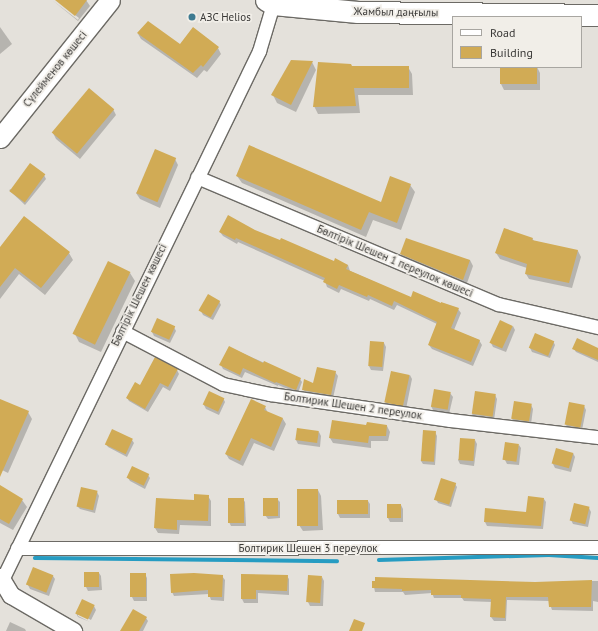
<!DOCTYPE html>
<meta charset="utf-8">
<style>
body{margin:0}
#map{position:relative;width:598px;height:631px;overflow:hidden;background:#e4e1db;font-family:"PT Sans",sans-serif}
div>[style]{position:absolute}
.shadow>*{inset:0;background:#0003}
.stream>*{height:3.5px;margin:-1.75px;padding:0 1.75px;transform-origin:1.75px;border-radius:1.75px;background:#269cc2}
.building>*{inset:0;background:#d1ab55;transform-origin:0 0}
.roads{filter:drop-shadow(1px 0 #6c6a65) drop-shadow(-1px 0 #6c6a65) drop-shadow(0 1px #6c6a65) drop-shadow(0 -1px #6c6a65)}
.minor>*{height:13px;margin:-6.5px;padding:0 6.5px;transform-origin:6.5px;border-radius:6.5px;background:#fff}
.tertiary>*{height:17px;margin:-8.5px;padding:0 8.5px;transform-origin:8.5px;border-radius:8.5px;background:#fff}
.secondary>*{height:19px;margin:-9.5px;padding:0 9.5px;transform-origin:9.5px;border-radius:9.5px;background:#fff}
.primary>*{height:21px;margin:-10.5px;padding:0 10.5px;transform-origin:10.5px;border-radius:10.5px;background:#fff}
.dots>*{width:11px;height:11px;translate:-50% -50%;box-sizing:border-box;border:2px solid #f1eee8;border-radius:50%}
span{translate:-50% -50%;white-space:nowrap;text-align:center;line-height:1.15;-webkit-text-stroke:3.5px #f1eee8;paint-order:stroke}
.street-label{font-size:11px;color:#3a3937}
.poi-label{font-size:11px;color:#3a3937}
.left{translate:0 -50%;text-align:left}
.legend{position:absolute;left:452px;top:16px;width:130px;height:52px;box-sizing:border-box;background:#f1eee8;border:1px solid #a8a6a1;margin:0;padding:5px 7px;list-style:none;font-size:12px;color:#3a3937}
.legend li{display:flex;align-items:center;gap:8px;height:20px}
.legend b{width:20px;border:1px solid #a8a6a1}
</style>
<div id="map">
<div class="shadow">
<i style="clip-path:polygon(52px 0,78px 20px,79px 18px,56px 0,86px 0,90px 6px,78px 21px)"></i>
<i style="clip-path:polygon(0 27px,12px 44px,0 54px)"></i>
<i style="clip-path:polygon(138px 34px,180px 46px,218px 48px,221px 54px,207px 72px,204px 70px,197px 78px,141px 39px)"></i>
<i style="clip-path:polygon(312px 62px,316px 70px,296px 112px,277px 103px,273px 95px)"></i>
<i style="clip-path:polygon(352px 67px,408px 67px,412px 74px,413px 95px,358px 95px,360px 113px,318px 114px,314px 106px)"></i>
<i style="clip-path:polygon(501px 67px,537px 67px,540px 73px,540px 90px,504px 90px,501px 84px)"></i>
<i style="clip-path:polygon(113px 109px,116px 115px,80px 159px,56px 139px,53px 133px)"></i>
<i style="clip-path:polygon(175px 159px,178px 165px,160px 208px,140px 199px,136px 193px)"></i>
<i style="clip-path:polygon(44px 175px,46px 179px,25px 205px,9px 190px)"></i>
<i style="clip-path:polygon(237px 176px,382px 203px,410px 185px,415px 192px,401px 230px,373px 220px,366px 237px,242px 183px)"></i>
<i style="clip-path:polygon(254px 231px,334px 262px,348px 265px,350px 271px,411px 298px,458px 309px,461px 313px,454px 330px,479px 340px,482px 345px,473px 366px,432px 349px,429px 345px,437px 324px,397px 305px,394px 310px,370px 299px,369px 301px,341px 289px,339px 293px,327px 287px,325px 281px,238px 242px,237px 244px,223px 236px,220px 232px)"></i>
<i style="clip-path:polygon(532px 238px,534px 241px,578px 251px,581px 257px,572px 288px,529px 279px,526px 274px,527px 268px,500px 259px,496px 253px)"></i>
<i style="clip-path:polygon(0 248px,69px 253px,73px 260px,45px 295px,19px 274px,0 299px)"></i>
<i style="clip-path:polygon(401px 254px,470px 260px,473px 266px,466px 286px,405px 260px)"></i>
<i style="clip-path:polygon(130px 273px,135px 281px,101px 352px,79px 342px,75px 334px)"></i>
<i style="clip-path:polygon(219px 301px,221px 305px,213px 320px,203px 315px,201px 311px)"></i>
<i style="clip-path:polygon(513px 326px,515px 330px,506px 352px,493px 347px,491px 343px)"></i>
<i style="clip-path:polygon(174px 327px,176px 331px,170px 343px,154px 336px,152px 332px)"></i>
<i style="clip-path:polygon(553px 341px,555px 345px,550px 358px,532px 352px,530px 348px)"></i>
<i style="clip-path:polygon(371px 342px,384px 343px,386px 347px,383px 371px,371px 370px,369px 366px)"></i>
<i style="clip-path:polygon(229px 347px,300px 379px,302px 382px,298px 393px,278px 385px,278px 386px,245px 372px,242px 378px,223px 369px,221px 365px)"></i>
<i style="clip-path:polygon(574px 349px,598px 349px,598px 362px,576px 352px)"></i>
<i style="clip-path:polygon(177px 370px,179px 374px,170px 391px,163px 387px,148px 412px,129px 401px,127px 398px,140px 386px)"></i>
<i style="clip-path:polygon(335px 372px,338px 376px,333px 398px,306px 393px,303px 389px)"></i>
<i style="clip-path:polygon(410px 375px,412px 379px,406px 409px,388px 405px,385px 402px)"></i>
<i style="clip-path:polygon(450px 393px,453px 397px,449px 414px,433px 410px,431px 406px)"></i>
<i style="clip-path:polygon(495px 395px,497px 399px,494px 420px,474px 417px,472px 414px)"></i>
<i style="clip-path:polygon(223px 398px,225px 402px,219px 415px,206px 409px,204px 405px)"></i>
<i style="clip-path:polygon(0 400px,28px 412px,32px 419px,8px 473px,0 469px)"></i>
<i style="clip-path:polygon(531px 405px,533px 409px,531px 424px,514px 422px,512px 419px)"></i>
<i style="clip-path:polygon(584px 406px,586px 410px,582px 430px,568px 428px,566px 425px)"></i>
<i style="clip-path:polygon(265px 407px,268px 413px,283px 419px,286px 424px,274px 451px,254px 443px,243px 466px,229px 459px,226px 454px)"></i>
<i style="clip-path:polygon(367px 426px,387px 426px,390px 432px,388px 441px,371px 441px,371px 448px,333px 443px,330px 438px)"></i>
<i style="clip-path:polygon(319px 432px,321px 436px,320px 447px,298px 444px,296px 440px)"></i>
<i style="clip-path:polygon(435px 432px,437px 436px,435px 465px,423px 464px,421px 461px)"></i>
<i style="clip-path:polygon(132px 440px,134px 443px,127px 457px,108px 447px,106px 444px)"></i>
<i style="clip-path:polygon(475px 440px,477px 444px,474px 466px,460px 464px,458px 460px)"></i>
<i style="clip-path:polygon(519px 445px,521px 448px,519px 465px,507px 464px,505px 460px)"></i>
<i style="clip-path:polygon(573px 453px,575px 457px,571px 472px,555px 468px,553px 464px)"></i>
<i style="clip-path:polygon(148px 475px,150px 478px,145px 489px,130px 481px,128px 478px)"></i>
<i style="clip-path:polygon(455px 484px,457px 487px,451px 507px,438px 503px,436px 499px)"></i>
<i style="clip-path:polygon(0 487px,22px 500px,27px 507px,13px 530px,0 523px)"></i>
<i style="clip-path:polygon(318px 490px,321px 496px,323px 530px,303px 531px,299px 525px)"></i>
<i style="clip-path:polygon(97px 492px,99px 496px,95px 513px,80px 509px,77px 506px)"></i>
<i style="clip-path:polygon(208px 496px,211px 501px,211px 526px,180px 525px,179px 534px,158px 533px,155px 528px,195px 501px)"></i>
<i style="clip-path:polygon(243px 499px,245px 502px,246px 526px,231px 526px,229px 522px)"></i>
<i style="clip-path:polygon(277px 499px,280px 502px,280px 518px,268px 519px,265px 515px)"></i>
<i style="clip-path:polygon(544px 499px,546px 502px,543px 529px,487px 526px,485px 522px,486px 510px,527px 513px)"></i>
<i style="clip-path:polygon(368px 501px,370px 504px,370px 518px,340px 518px,338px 514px)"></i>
<i style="clip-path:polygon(388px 505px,401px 505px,403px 509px,403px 522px,390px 522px,388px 518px)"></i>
<i style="clip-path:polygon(589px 508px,591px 512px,588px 527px,573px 524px,571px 520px)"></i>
<i style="clip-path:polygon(34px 568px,53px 576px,55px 579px,49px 596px,30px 589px,28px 585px)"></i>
<i style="clip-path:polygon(99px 573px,101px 576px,102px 590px,88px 591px,86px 587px)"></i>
<i style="clip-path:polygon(145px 574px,147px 578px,147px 601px,134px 601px,132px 597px)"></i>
<i style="clip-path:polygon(242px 575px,287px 576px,289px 579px,289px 595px,258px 593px,258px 603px,244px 603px,242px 599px)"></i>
<i style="clip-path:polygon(222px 576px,225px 580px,224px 601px,211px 600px,209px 594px,174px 596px,172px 592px)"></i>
<i style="clip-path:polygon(322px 577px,324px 581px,323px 606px,310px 606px,308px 602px)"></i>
<i style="clip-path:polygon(579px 581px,598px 581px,598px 602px,593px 601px,593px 611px,552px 610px,549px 601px,507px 600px,506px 621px,494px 621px,491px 617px,492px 602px,464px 601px,462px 598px,434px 598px,432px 593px,405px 595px,403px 592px,375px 592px,373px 582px,535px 583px)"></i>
<i style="clip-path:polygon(94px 606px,96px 610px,91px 620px,78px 613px,78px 616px,90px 622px,78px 617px,76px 613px)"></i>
<i style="clip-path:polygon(146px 618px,148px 621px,143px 631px,121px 631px)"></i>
<i style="clip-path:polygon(10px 622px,25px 629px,26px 631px,6px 631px)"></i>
</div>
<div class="stream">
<i style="left:35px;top:558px;width:302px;rotate:0.6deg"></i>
<i style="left:379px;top:560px;width:170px;rotate:-1.7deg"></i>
<i style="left:549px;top:555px;width:49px;rotate:3.5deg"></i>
</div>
<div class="building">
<i style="clip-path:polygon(55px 0,87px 0,75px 16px)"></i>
<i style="clip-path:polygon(148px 21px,180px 44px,193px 27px,219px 47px,203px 67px,201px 65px,193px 73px,137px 33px)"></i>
<i style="clip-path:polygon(291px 60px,313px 61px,291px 105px,271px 95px)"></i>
<i style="clip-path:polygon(318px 62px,351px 64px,352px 66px,409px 66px,409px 88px,354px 88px,356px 106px,313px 107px)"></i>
<i style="left:500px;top:67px;width:37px;height:17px"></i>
<i style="left:89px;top:88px;width:33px;height:58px;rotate:40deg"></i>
<i style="clip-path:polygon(249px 145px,381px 202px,390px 176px,411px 184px,397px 223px,369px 212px,361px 230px,236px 176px)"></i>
<i style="left:155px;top:149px;width:23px;height:48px;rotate:23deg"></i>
<i style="left:30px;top:163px;width:19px;height:35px;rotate:36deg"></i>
<i style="clip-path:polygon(228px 215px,255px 230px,280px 240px,281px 238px,334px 261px,335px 258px,348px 265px,346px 269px,411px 297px,413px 291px,441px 303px,441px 302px,459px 308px,451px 328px,480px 340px,471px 362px,428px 345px,437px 322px,394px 301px,392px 306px,368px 295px,367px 297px,339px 285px,337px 289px,323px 282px,325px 278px,236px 238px,235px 240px,219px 232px)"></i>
<i style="clip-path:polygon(24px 216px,70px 252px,41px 288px,15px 268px,0 287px,0 247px)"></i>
<i style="clip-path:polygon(504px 228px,533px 238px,532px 240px,578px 250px,569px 283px,525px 274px,527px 264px,495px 253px)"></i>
<i style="clip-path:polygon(406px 238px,470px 260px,463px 280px,400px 254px)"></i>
<i style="left:108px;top:261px;width:25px;height:81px;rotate:26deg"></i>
<i style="left:208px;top:294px;width:14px;height:19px;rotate:30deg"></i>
<i style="left:157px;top:318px;width:20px;height:15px;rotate:24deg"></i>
<i style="left:500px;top:320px;width:14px;height:25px;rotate:25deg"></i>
<i style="left:535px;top:333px;width:21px;height:16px;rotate:23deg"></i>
<i style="clip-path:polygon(577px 338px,598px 348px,598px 360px,572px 349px)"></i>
<i style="left:370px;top:341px;width:14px;height:25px;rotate:4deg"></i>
<i style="clip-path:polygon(229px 346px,263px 363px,264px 361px,301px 378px,296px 390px,276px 382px,275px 383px,243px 368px,240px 375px,219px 365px)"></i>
<i style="clip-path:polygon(155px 357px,178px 369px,168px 387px,160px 383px,145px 409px,126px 398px,135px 382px,140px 385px)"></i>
<i style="clip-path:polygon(317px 367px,336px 371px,331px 395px,302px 390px,304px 379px,313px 383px)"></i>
<i style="left:391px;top:371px;width:19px;height:32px;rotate:12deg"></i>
<i style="left:434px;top:389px;width:17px;height:18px;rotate:10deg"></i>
<i style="left:209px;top:391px;width:17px;height:15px;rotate:25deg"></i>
<i style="left:475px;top:391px;width:21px;height:23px;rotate:8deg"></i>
<i style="clip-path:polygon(0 399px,29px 411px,0 477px)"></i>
<i style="clip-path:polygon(251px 399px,266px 406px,264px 410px,283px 418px,271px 447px,251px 438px,240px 461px,225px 454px)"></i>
<i style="left:514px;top:401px;width:18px;height:18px;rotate:9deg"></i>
<i style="left:569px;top:402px;width:16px;height:23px;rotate:11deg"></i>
<i style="clip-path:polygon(332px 420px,366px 425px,367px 422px,387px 425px,386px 436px,369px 436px,368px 443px,329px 438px)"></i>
<i style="left:297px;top:428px;width:22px;height:12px;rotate:8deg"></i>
<i style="left:112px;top:429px;width:23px;height:17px;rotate:25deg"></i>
<i style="left:423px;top:430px;width:13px;height:31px;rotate:4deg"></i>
<i style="left:460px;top:438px;width:15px;height:22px;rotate:4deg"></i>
<i style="left:505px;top:442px;width:14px;height:18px;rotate:8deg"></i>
<i style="left:556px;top:448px;width:18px;height:16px;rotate:16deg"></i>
<i style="left:132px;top:466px;width:19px;height:13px;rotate:25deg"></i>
<i style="left:441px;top:478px;width:16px;height:23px;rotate:18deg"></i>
<i style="clip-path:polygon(0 485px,23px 499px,9px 524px,0 519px)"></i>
<i style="left:81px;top:487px;width:17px;height:20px;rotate:13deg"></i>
<i style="left:297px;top:489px;width:21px;height:37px"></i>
<i style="clip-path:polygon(194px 494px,209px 495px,208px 521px,177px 520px,177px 530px,154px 528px,156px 498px,194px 500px)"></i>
<i style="clip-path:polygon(528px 496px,544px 498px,541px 526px,484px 522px,485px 508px,526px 512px)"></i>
<i style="left:228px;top:498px;width:16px;height:25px"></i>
<i style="left:263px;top:498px;width:15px;height:18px"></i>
<i style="left:337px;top:500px;width:31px;height:14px"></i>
<i style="left:574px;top:503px;width:16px;height:18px;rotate:14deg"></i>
<i style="left:387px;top:504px;width:14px;height:14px"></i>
<i style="left:33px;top:567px;width:22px;height:19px;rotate:22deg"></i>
<i style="left:84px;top:572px;width:15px;height:15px"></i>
<i style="left:130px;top:573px;width:16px;height:24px"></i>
<i style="clip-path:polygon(194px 573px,223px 575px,222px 597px,208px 597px,208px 590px,171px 593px,170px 574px)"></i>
<i style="clip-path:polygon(241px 574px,288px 575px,287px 591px,256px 590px,256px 599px,241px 599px)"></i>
<i style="left:308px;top:575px;width:14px;height:27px;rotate:4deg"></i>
<i style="clip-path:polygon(375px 577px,535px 582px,592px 580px,591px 607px,549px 607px,548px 597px,506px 597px,505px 618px,490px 617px,491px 599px,461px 598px,461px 595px,431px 595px,431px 590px,402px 591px,402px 589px,372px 588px,372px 581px,375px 581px)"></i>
<i style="left:82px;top:599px;width:14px;height:16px;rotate:25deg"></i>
<i style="clip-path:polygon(133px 609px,147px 617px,139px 631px,120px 631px)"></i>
<i style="clip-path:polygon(354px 619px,365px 623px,362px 631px,349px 631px)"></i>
</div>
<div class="roads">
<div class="minor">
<i style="left:197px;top:177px;width:327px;rotate:22.9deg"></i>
<i style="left:498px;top:304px;width:103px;rotate:13deg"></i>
<i style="left:122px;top:331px;width:114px;rotate:27.7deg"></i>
<i style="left:223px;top:384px;width:24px;rotate:12deg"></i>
<i style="left:246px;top:389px;width:25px;rotate:12deg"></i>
<i style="left:270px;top:394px;width:182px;rotate:8.2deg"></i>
<i style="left:450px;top:420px;width:149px;rotate:6.6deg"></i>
<i style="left:17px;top:548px;width:581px;rotate:-0.1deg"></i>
<i style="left:0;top:584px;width:593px;rotate:-64.08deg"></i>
<i style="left:259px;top:51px;width:49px;rotate:-73.4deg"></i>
</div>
<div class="tertiary">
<i style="left:0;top:577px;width:21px;rotate:59deg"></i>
<i style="left:11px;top:595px;width:72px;rotate:30.1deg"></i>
</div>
<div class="secondary">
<i style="left:0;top:138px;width:176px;rotate:-51.4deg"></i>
</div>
<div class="primary">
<i style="left:266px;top:0;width:8px;rotate:30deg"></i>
<i style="left:273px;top:4px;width:85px;rotate:5.4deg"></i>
<i style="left:358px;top:12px;width:240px;rotate:0.7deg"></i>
</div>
</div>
<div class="dots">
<i style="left:192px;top:17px;background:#3e7b91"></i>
</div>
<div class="street-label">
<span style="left:396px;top:12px;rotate:1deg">Жамбыл даңғылы</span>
<span style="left:55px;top:69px;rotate:-51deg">Сүлейменов көшесі</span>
<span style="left:395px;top:261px;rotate:23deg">Бөлтірік Шешен 1 переулок көшесі</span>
<span style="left:139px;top:295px;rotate:-64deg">Бөлтірік Шешен көшесі</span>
<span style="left:353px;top:406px;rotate:8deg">Болтирик Шешен 2 переулок</span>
<span style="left:308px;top:548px">Болтирик Шешен 3 переулок</span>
</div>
<div class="poi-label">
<span class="left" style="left:200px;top:17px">АЗС Helios</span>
</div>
<ul class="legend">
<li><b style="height:5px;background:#fff"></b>Road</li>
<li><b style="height:11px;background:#d1ab55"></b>Building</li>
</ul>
</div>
